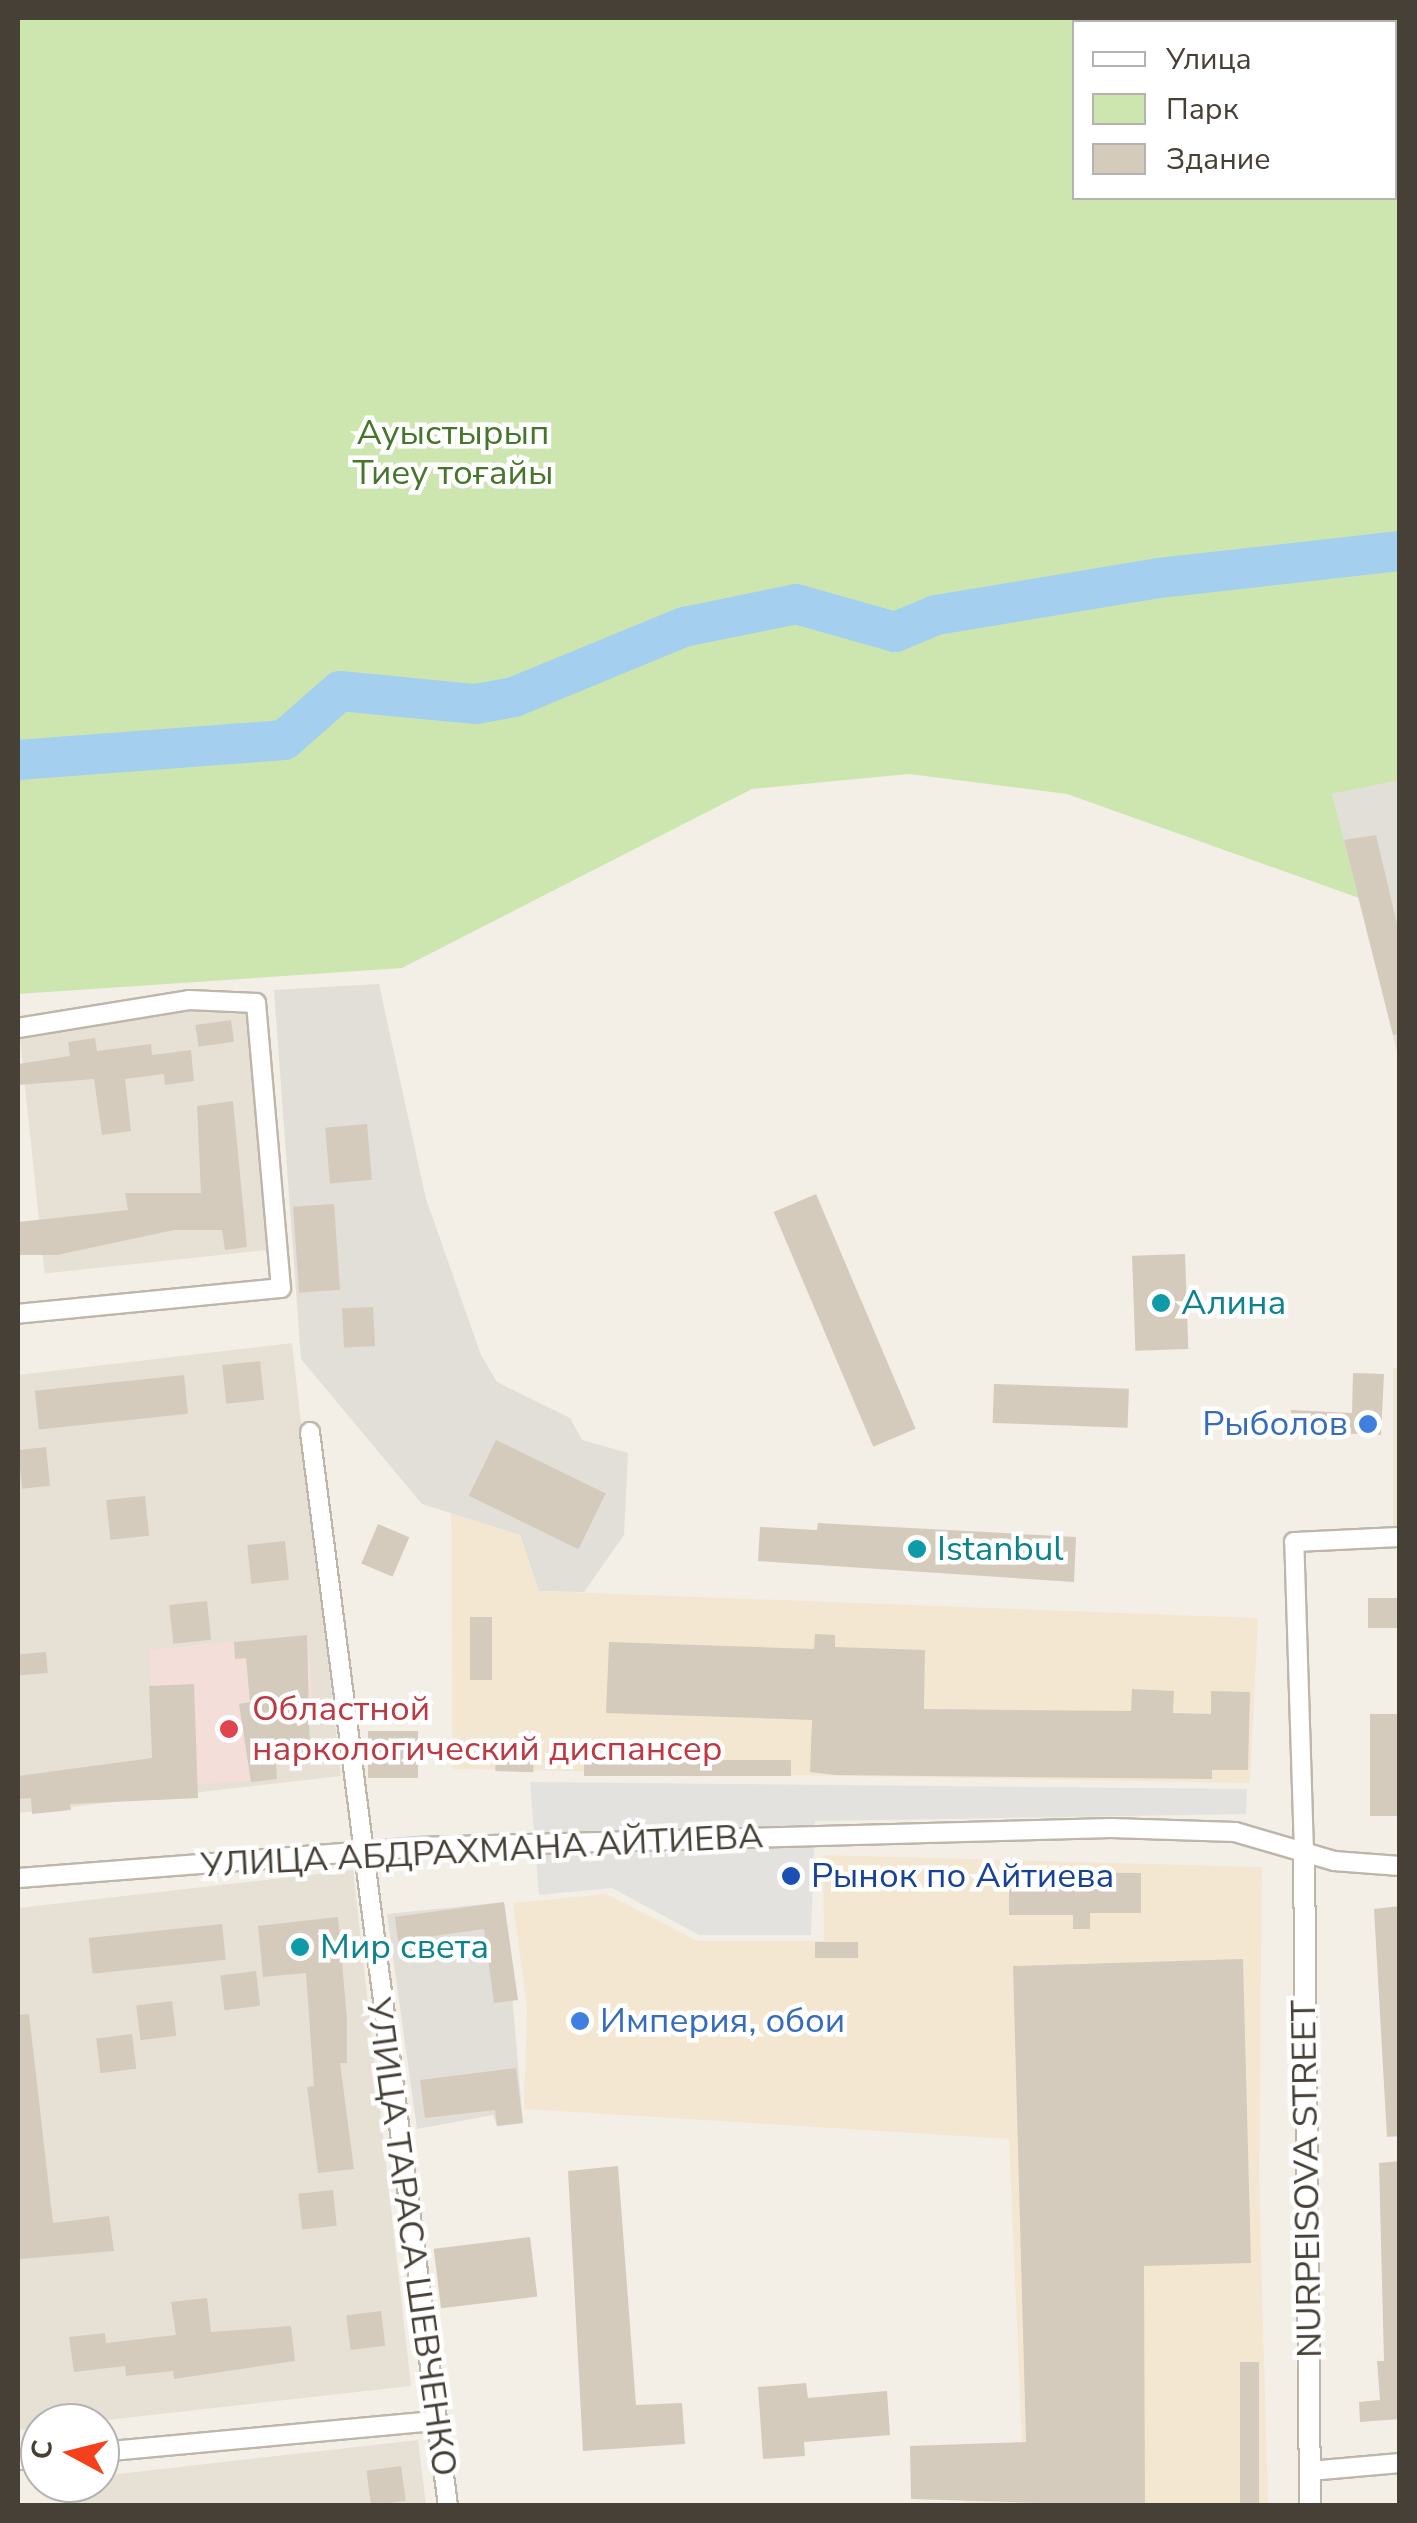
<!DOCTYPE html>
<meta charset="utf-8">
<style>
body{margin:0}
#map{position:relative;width:1417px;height:2523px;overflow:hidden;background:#f3efe7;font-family:"Nunito Sans",sans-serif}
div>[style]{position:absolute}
.residential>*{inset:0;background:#e7e1d5;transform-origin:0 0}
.commercial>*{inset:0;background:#f4e7d2}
.industrial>*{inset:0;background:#e2ded8}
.education>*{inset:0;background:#ece5d1;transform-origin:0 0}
.medical>*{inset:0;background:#f3deda}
.green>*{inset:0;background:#cde6b0}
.parking>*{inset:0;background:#e4e2df}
.river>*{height:40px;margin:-20px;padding:0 20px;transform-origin:20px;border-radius:20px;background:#a4cfee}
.building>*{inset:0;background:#d4cbbc;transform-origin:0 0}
.roads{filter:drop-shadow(2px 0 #beb7a9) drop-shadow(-2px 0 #beb7a9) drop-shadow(0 2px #beb7a9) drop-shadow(0 -2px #beb7a9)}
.minor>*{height:18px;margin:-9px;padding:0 9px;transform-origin:9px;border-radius:9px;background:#fff}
.tertiary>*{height:20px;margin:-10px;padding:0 10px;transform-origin:10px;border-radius:10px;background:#fff}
.dots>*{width:28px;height:28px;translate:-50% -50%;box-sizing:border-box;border:5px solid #fff;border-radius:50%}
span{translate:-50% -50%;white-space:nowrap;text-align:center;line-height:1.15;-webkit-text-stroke:9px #fff;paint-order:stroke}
.park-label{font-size:35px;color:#46762a}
.culture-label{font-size:35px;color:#0d838f}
.left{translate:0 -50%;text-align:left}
.shop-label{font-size:35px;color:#366cbe}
.right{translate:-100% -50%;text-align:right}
.health-label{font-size:35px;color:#be3a42}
.street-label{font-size:35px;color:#464036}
.transit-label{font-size:35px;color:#164399}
.frame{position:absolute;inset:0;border:20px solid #464036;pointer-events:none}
.legend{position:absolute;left:1072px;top:20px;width:325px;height:180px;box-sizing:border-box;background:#fff;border:2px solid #b5b3af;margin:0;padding:12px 18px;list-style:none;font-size:30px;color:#464036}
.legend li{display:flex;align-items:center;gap:20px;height:50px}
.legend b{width:50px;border:2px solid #b5b3af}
.north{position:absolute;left:20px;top:2403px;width:100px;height:100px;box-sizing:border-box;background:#fff;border:2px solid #b5b3af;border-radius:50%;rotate:277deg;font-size:28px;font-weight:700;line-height:40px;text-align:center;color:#464036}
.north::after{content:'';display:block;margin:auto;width:35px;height:45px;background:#f5401c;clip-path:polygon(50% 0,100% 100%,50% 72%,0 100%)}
</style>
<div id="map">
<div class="residential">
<i style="left:255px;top:998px;width:252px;height:238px;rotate:84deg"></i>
<i style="clip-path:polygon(292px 1343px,341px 1776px,18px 1813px,18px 1375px)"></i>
<i style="clip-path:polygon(353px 1870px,411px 2386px,18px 2430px,18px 1908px)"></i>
<i style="clip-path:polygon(418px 2440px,426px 2505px,72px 2505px,69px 2483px,100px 2483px,100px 2476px)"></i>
</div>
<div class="commercial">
<i style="clip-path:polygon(451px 1513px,520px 1535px,539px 1591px,1258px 1618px,1250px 1783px,453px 1769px)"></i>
<i style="clip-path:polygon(823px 1855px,1262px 1867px,1259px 2178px,1268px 2505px,964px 2506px,963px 2489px,1022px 2444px,1009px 2139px,524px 2109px,527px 2007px,513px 1903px,606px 1894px,698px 1941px,824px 1941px)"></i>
</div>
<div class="industrial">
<i style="clip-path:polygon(1399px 780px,1399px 1059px,1332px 794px)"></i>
<i style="clip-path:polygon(379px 984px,426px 1199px,481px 1355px,497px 1382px,570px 1418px,582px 1440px,628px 1453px,624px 1535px,584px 1592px,539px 1591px,520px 1535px,422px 1504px,301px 1359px,274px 990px)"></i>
<i style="clip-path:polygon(504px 1902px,523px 2123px,497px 2126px,493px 2115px,417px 2129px,387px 1914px)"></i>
</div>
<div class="education">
<i style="left:1393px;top:1368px;width:7px;height:159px"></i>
</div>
<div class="medical">
<i style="clip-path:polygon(307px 1635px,313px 1699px,305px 1700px,276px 1762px,277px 1779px,198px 1784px,198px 1798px,154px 1800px,150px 1650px)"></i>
</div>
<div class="green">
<i style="clip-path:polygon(evenodd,18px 18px,1399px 18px,1400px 780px,1332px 794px,1359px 898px,1067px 794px,909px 774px,752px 789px,402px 968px,18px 994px,18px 18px,1074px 22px,1394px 22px,1394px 198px,1074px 198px,1074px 22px)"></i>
</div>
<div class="parking">
<i style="clip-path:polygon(530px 1782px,1247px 1789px,1246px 1814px,815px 1821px,811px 1935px,699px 1935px,612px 1888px,539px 1895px)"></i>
</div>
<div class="river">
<i style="left:18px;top:760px;width:267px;rotate:-4.3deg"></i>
<i style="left:284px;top:740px;width:74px;rotate:-41.2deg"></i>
<i style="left:340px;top:691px;width:136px;rotate:5.5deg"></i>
<i style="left:475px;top:704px;width:40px;rotate:-10deg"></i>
<i style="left:514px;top:697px;width:184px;rotate:-22.4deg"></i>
<i style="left:684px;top:627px;width:114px;rotate:-11.6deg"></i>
<i style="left:796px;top:604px;width:103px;rotate:15.8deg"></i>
<i style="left:895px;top:632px;width:44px;rotate:-22.5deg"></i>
<i style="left:936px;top:615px;width:226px;rotate:-9.4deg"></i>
<i style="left:1159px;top:578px;width:243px;rotate:-6.4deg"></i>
</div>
<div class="building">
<i style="clip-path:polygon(1376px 835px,1400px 937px,1400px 1034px,1393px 1035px,1344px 840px)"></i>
<i style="left:231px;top:1020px;width:22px;height:36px;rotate:82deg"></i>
<i style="clip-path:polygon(95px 1038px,97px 1051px,151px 1044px,152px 1055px,191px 1050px,194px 1081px,165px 1085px,164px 1074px,125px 1079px,131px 1131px,102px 1135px,94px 1079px,18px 1085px,18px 1064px,70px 1056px,68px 1042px)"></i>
<i style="clip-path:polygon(233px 1101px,247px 1247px,225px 1250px,222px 1230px,174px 1230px,57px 1255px,18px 1255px,18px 1222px,128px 1210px,125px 1193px,201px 1193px,197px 1106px)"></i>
<i style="left:367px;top:1124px;width:56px;height:42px;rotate:85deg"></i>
<i style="left:816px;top:1194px;width:255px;height:46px;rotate:67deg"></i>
<i style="left:334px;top:1204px;width:86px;height:41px;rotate:86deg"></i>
<i style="left:1185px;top:1254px;width:95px;height:53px;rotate:88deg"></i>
<i style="left:373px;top:1307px;width:39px;height:31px;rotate:87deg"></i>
<i style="left:260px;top:1361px;width:39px;height:38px;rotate:84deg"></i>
<i style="clip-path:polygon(1353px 1373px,1384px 1374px,1381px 1435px,1290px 1431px,1291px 1410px,1352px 1413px)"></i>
<i style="left:184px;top:1375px;width:39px;height:150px;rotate:84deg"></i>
<i style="left:994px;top:1384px;width:135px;height:39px;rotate:2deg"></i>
<i style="left:496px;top:1440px;width:122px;height:62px;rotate:26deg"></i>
<i style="left:46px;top:1447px;width:39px;height:28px;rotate:84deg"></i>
<i style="left:145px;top:1496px;width:40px;height:39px;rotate:84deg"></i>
<i style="clip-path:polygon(818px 1523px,1076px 1537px,1074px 1582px,758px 1561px,760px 1527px,817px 1530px)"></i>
<i style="left:378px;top:1524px;width:34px;height:43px;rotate:23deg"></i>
<i style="left:285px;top:1541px;width:39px;height:38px;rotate:84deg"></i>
<i style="left:1400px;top:1598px;width:30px;height:32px;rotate:90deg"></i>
<i style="left:207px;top:1601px;width:39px;height:38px;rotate:84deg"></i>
<i style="left:470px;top:1617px;width:22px;height:63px"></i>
<i style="clip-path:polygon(815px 1634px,835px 1635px,835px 1647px,925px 1650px,924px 1709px,1131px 1711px,1132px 1689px,1174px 1691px,1173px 1713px,1211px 1714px,1211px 1691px,1250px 1692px,1248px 1770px,1212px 1770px,1212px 1779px,835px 1775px,810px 1772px,812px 1720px,606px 1713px,609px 1642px,814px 1649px)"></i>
<i style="clip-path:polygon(307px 1635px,310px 1759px,276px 1762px,277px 1779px,251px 1782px,239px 1704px,250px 1702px,246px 1658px,235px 1659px,234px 1642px)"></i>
<i style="left:46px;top:1652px;width:21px;height:28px;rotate:85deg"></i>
<i style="clip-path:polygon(194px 1684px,198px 1798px,70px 1804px,71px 1810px,32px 1814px,31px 1798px,18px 1799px,18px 1776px,152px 1758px,149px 1686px)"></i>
<i style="left:1400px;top:1714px;width:102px;height:30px;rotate:90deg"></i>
<i style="left:368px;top:1731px;width:50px;height:47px"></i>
<i style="left:496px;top:1749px;width:38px;height:22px;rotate:2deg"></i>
<i style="left:584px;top:1760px;width:207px;height:16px"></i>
<i style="clip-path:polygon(1009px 1872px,1141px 1873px,1141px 1913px,1090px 1913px,1090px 1929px,1073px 1929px,1073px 1915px,1009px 1915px)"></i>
<i style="clip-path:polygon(504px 1902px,518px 2000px,494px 2003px,484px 1929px,398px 1941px,395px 1917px)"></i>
<i style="clip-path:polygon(1400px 1906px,1400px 2136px,1387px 2137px,1374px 1909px)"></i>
<i style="clip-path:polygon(338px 1917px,347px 2019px,347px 2063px,340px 2063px,354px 2169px,318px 2173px,307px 2087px,314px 2086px,306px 1973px,263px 1977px,258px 1926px)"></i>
<i style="left:222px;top:1924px;width:36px;height:134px;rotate:84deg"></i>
<i style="left:858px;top:1942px;width:16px;height:43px;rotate:90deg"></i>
<i style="clip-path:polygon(1243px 1959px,1251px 2263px,1144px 2266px,1145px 2506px,911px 2499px,910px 2446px,1026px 2442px,1013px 1966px)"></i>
<i style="left:256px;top:1971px;width:35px;height:36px;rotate:83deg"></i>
<i style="left:172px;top:2001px;width:35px;height:36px;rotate:83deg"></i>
<i style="clip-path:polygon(29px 2014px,53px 2223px,109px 2216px,114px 2251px,20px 2259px,18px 2015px)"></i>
<i style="left:132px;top:2034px;width:35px;height:36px;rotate:83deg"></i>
<i style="clip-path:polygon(516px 2068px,523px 2123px,497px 2126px,495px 2110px,425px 2118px,420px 2080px)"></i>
<i style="clip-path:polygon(1400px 2161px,1400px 2419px,1360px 2422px,1359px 2402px,1380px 2400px,1377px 2361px,1384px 2361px,1379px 2163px)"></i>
<i style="clip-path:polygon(618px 2166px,636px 2405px,682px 2403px,685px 2444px,583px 2451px,568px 2171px)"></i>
<i style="left:333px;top:2190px;width:36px;height:35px;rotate:84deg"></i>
<i style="left:530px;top:2237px;width:60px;height:97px;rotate:83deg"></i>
<i style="clip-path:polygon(207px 2298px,211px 2332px,291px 2326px,295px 2361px,174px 2379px,173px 2371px,126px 2376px,125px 2366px,74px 2372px,69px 2337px,105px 2333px,106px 2343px,176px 2335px,171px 2302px)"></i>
<i style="left:381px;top:2311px;width:35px;height:35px;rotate:83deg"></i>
<i style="left:1240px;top:2362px;width:19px;height:144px"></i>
<i style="clip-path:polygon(806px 2383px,808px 2398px,887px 2391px,890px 2435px,804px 2442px,805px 2456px,763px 2459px,758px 2387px)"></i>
<i style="left:401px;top:2466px;width:35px;height:35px;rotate:82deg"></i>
</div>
<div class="roads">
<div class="minor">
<i style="left:18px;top:1028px;width:173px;rotate:-9.3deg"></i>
<i style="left:189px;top:1000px;width:67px;rotate:2.6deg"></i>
<i style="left:256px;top:1003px;width:286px;rotate:85deg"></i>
<i style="left:281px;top:1288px;width:264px;rotate:174.4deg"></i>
<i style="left:310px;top:1432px;width:1083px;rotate:82.68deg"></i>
<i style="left:1304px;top:1852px;width:310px;rotate:-91.8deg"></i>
<i style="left:1294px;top:1542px;width:106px;rotate:-2.7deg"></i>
<i style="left:18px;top:1878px;width:401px;rotate:-4.4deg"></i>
<i style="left:418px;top:1847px;width:693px;rotate:-1.57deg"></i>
<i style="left:1111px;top:1828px;width:124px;rotate:1.8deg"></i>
<i style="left:1235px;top:1832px;width:103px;rotate:16.3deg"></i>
<i style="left:1334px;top:1861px;width:66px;rotate:4.3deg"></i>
<i style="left:100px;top:2452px;width:333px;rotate:-5.3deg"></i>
<i style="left:18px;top:2460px;width:22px;rotate:-5deg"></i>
<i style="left:1310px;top:2471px;width:90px;rotate:-5.1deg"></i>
</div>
<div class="tertiary">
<i style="left:1304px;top:1852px;width:654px;rotate:89.47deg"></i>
</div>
</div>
<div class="dots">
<i style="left:1161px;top:1303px;background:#0f9aa8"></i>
<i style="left:1368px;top:1424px;background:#3f7fe0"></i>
<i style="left:917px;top:1549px;background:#0f9aa8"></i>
<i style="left:229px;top:1729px;background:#e0444e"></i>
<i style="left:791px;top:1876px;background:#1a4fb4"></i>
<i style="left:300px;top:1947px;background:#0f9aa8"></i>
<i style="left:580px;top:2021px;background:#3f7fe0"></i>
</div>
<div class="park-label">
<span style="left:453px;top:453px">Ауыстырып<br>Тиеу тоғайы</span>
</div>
<div class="culture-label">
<span class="left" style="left:1181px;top:1303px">Алина</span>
<span class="left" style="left:937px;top:1549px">Istanbul</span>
<span class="left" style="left:320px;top:1947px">Мир света</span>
</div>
<div class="shop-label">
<span class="right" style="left:1348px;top:1424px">Рыболов</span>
<span class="left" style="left:600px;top:2021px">Империя, обои</span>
</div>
<div class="health-label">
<span class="left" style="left:252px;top:1729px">Областной<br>наркологический диспансер</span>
</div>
<div class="street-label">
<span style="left:482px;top:1851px;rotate:-3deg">УЛИЦА АБДРАХМАНА АЙТИЕВА</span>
<span style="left:1307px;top:2179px;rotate:-91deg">NURPEISOVA STREET</span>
<span style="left:411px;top:2237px;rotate:82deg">УЛИЦА ТАРАСА ШЕВЧЕНКО</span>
</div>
<div class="transit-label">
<span class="left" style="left:811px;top:1876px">Рынок по Айтиева</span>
</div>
<div class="frame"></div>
<ul class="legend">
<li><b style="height:12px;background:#fff"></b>Улица</li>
<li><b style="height:28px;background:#cde6b0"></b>Парк</li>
<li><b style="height:28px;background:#d4cbbc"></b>Здание</li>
</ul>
<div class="north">С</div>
</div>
